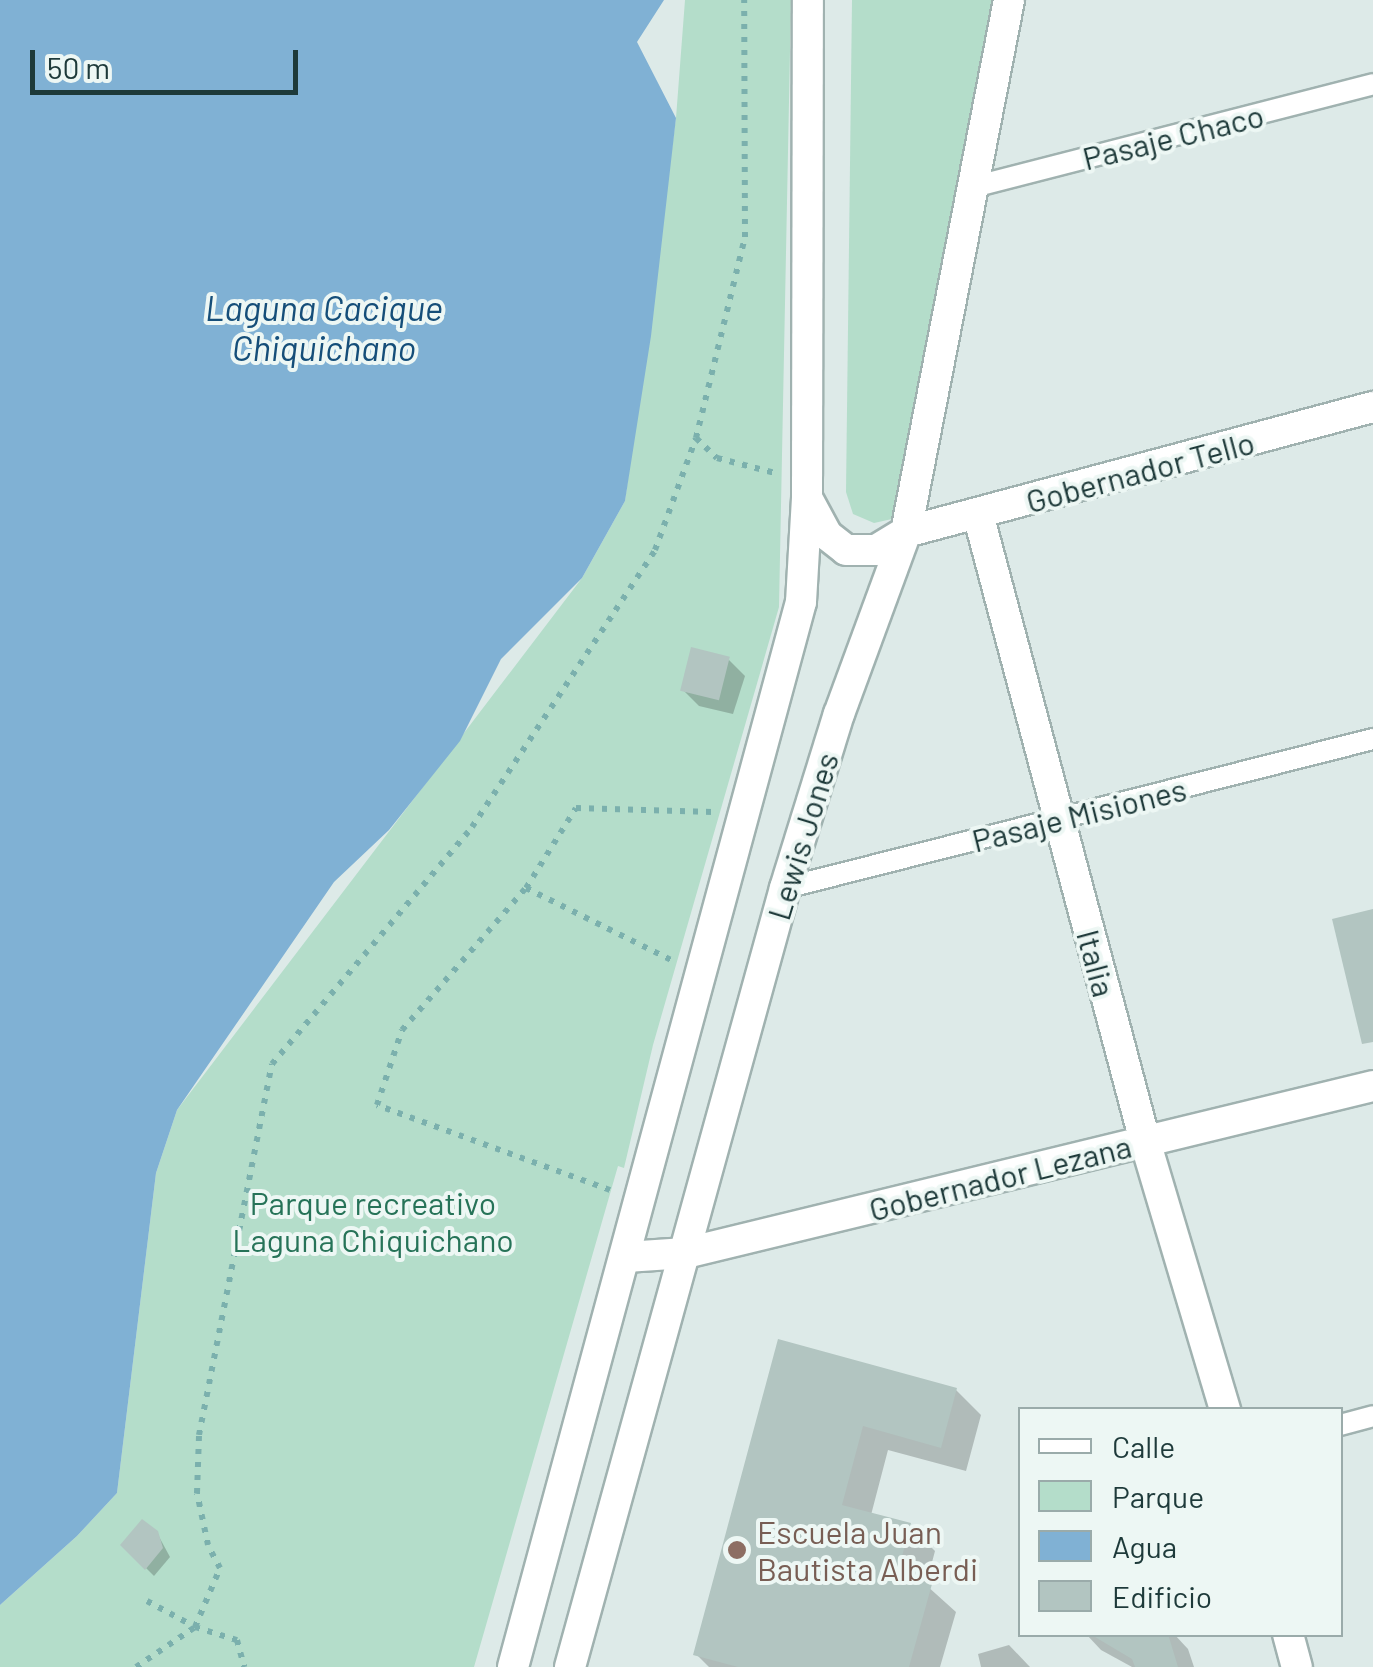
<!DOCTYPE html>
<style>
body{margin:0}
#map{position:relative;width:1373px;height:1667px;overflow:hidden;background:#ddeae8;font-family:Barlow,sans-serif}
div>[style]{position:absolute}
.green>*{inset:0;background:#b4ddca}
.water>*{inset:0;background:#80b1d4}
.shadow>*{inset:0;background:#0003}
.building>*{inset:0;background:#b2c5c1;transform-origin:0 0}
.path>*{height:6px;margin-top:-3px;transform-origin:0;background:repeating-linear-gradient(90deg,#7bb0ad 0 5px,transparent 0 13px)}
.roads{filter:drop-shadow(2px 0 #a0b2b0) drop-shadow(-2px 0 #a0b2b0) drop-shadow(0 2px #a0b2b0) drop-shadow(0 -2px #a0b2b0)}
.lane>*{height:20px;margin:-10px;padding:0 10px;transform-origin:10px;border-radius:10px;background:#fff}
.street>*{height:30px;margin:-15px;padding:0 15px;transform-origin:15px;border-radius:15px;background:#fff}
.secondary>*{height:30px;margin:-15px;padding:0 15px;transform-origin:15px;border-radius:15px;background:#fff}
.dots>*{width:28px;height:28px;translate:-50% -50%;box-sizing:border-box;border:5px solid #edf7f4;border-radius:50%}
span{translate:-50% -50%;white-space:nowrap;text-align:center;line-height:1.15;-webkit-text-stroke:8px #edf7f4;paint-order:stroke}
.street-label{font-size:32px;color:#1e3a3a}
.park-label{font-size:32px;color:#267358}
.education-label{font-size:32px;color:#785e54}
.left{translate:0 -50%;text-align:left}
.water-label{font-size:35px;color:#154e79;font-style:italic}
.legend{position:absolute;left:1018px;top:1407px;width:325px;height:230px;box-sizing:border-box;background:#edf7f4;border:2px solid #9aabaa;margin:0;padding:12px 18px;list-style:none;font-size:30px;color:#1e3a3a}
.legend li{display:flex;align-items:center;gap:20px;height:50px}
.legend b{width:50px;border:2px solid #9aabaa}
.scale{position:absolute;left:30px;top:50px;width:268px;height:45px;box-sizing:border-box;border:5px solid #1e3a3a;border-top:0;padding-left:12px;font-size:30px;line-height:35px;white-space:nowrap;color:#1e3a3a;-webkit-text-stroke:8px #edf7f4;paint-order:stroke}
</style>
<div id="map">
<div class="green">
<i style="clip-path:polygon(685px 0,791px 0,779px 607px,653px 1045px,624px 1168px,618px 1166px,474px 1667px,0 1667px,0 1605px,77px 1536px,117px 1493px,156px 1173px,177px 1110px,582px 578px,625px 501px,676px 118px)"></i>
<i style="clip-path:polygon(852px 0,999px 0,903px 498px,892px 519px,874px 523px,853px 514px,846px 492px)"></i>
</div>
<div class="water">
<i style="clip-path:polygon(0 0,664px 0,637px 42px,676px 118px,651px 336px,625px 501px,582px 578px,501px 659px,460px 741px,389px 830px,334px 882px,177px 1110px,156px 1173px,117px 1493px,77px 1536px,0 1605px)"></i>
</div>
<div class="shadow">
<i style="clip-path:polygon(728px 659px,745px 676px,733px 714px,699px 706px,682px 689px)"></i>
<i style="clip-path:polygon(780px 1342px,956px 1390px,981px 1415px,966px 1471px,888px 1450px,871px 1515px,910px 1526px,935px 1551px,926px 1585px,956px 1612px,940px 1667px,709px 1667px,696px 1654px)"></i>
<i style="clip-path:polygon(157px 1533px,170px 1557px,154px 1576px,123px 1545px)"></i>
<i style="clip-path:polygon(1086px 1634px,1174px 1634px,1188px 1649px,1194px 1667px,1132px 1667px,1101px 1650px)"></i>
<i style="clip-path:polygon(1009px 1645px,1030px 1667px,981px 1667px,978px 1654px)"></i>
</div>
<div class="building">
<i style="left:691px;top:647px;width:40px;height:45px;rotate:14deg"></i>
<i style="clip-path:polygon(1373px 909px,1373px 1042px,1362px 1044px,1332px 919px)"></i>
<i style="clip-path:polygon(778px 1339px,957px 1388px,941px 1448px,863px 1426px,842px 1505px,911px 1523px,897px 1575px,932px 1584px,909px 1667px,738px 1667px,693px 1655px)"></i>
<i style="clip-path:polygon(142px 1519px,158px 1531px,163px 1548px,145px 1570px,120px 1545px)"></i>
<i style="clip-path:polygon(1090px 1634px,1168px 1634px,1178px 1667px,1135px 1667px,1132px 1659px)"></i>
</div>
<div class="path">
<i style="left:696px;top:438px;width:29px;rotate:44deg"></i>
<i style="left:717px;top:458px;width:60px;rotate:14.5deg"></i>
<i style="left:526px;top:888px;width:164px;rotate:26.4deg"></i>
<i style="left:610px;top:1190px;width:248px;rotate:-160deg"></i>
<i style="left:377px;top:1105px;width:79px;rotate:-71.6deg"></i>
<i style="left:402px;top:1030px;width:189px;rotate:-48.9deg"></i>
<i style="left:526px;top:888px;width:94px;rotate:-58deg"></i>
<i style="left:576px;top:808px;width:137px;rotate:1.7deg"></i>
<i style="left:147px;top:1601px;width:55px;rotate:28.4deg"></i>
<i style="left:195px;top:1627px;width:44px;rotate:17.2deg"></i>
<i style="left:237px;top:1640px;width:28px;rotate:75deg"></i>
<i style="left:136px;top:1667px;width:71px;rotate:-34.1deg"></i>
<i style="left:195px;top:1627px;width:64px;rotate:-67deg"></i>
<i style="left:220px;top:1568px;width:26px;rotate:-118deg"></i>
<i style="left:208px;top:1545px;width:53px;rotate:-101.9deg"></i>
<i style="left:197px;top:1493px;width:58px;rotate:-88deg"></i>
<i style="left:199px;top:1435px;width:378px;rotate:-78.9deg"></i>
<i style="left:272px;top:1064px;width:310px;rotate:-49.8deg"></i>
<i style="left:472px;top:827px;width:332px;rotate:-56.5deg"></i>
<i style="left:655px;top:550px;width:119px;rotate:-69.9deg"></i>
<i style="left:696px;top:438px;width:207px;rotate:-76.3deg"></i>
<i style="left:745px;top:237px;width:237px;rotate:-90.2deg"></i>
</div>
<div class="roads">
<div class="lane">
<i style="left:973px;top:187px;width:413px;rotate:-14.4deg"></i>
<i style="left:785px;top:888px;width:607px;rotate:-14.22deg"></i>
<i style="left:1340px;top:1425px;width:34px;rotate:-15deg"></i>
</div>
<div class="street">
<i style="left:978px;top:514px;width:649px;rotate:75.09deg"></i>
<i style="left:1145px;top:1141px;width:281px;rotate:73.4deg"></i>
<i style="left:906px;top:532px;width:483px;rotate:-15deg"></i>
<i style="left:1288px;top:1634px;width:34px;rotate:75deg"></i>
</div>
<div class="secondary">
<i style="left:807px;top:498px;width:42px;rotate:61.6deg"></i>
<i style="left:827px;top:535px;width:24px;rotate:38deg"></i>
<i style="left:846px;top:550px;width:30px"></i>
<i style="left:876px;top:550px;width:35px;rotate:-31deg"></i>
<i style="left:626px;top:1257px;width:60px;rotate:-3.8deg"></i>
<i style="left:686px;top:1253px;width:707px;rotate:-13.66deg"></i>
<i style="left:513px;top:1667px;width:1103px;rotate:-74.87deg"></i>
<i style="left:801px;top:602px;width:104px;rotate:-86.7deg"></i>
<i style="left:807px;top:498px;width:498px;rotate:-89.9deg"></i>
<i style="left:570px;top:1667px;width:808px;rotate:-74.57deg"></i>
<i style="left:785px;top:888px;width:182px;rotate:-72.8deg"></i>
<i style="left:839px;top:714px;width:194px;rotate:-69.8deg"></i>
<i style="left:906px;top:532px;width:542px;rotate:-79.04deg"></i>
</div>
</div>
<div class="dots">
<i style="left:737px;top:1550px;background:#8d6e63"></i>
</div>
<div class="street-label">
<span style="left:1173px;top:136px;rotate:-14deg">Pasaje Chaco</span>
<span style="left:1140px;top:471px;rotate:-15deg">Gobernador Tello</span>
<span style="left:1079px;top:814px;rotate:-14deg">Pasaje Misiones</span>
<span style="left:802px;top:836px;rotate:-73deg">Lewis Jones</span>
<span style="left:1097px;top:963px;rotate:75deg">Italia</span>
<span style="left:1000px;top:1177px;rotate:-14deg">Gobernador Lezana</span>
</div>
<div class="park-label">
<span style="left:373px;top:1221px">Parque recreativo<br>Laguna Chiquichano</span>
</div>
<div class="education-label">
<span class="left" style="left:757px;top:1550px">Escuela Juan<br>Bautista Alberdi</span>
</div>
<div class="water-label">
<span style="left:324px;top:327px">Laguna Cacique<br>Chiquichano</span>
</div>
<ul class="legend">
<li><b style="height:12px;background:#fff"></b>Calle</li>
<li><b style="height:28px;background:#b4ddca"></b>Parque</li>
<li><b style="height:28px;background:#80b1d4"></b>Agua</li>
<li><b style="height:28px;background:#b2c5c1"></b>Edificio</li>
</ul>
<div class="scale">50 m</div>
</div>
